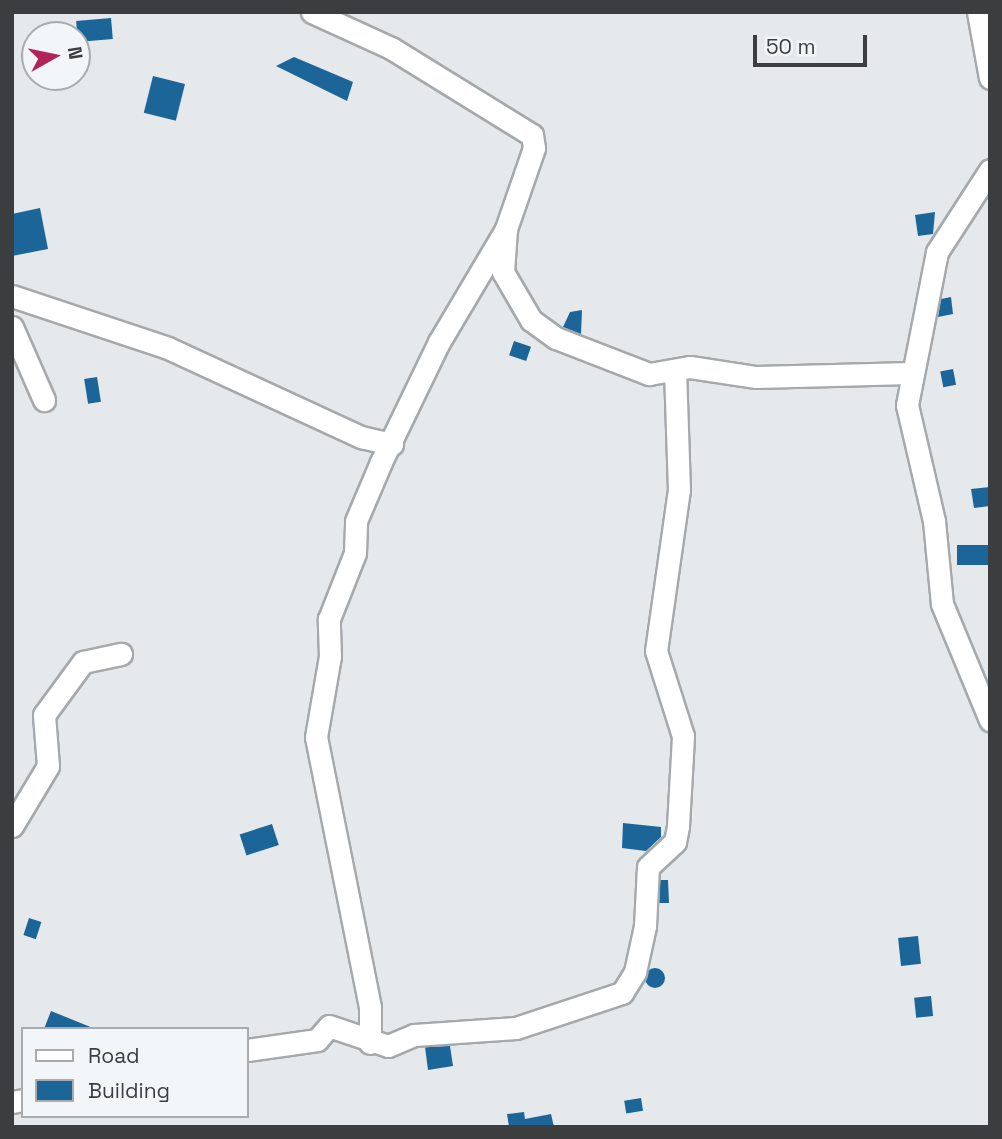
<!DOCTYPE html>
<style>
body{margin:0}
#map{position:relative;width:1002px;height:1139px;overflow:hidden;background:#e5e9ec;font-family:"Space Grotesk",sans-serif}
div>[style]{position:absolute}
.building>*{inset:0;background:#1b6598;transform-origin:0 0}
.round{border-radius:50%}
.roads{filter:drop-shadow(2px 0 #a5a9ac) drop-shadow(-2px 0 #a5a9ac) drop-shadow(0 2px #a5a9ac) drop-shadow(0 -2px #a5a9ac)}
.minor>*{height:21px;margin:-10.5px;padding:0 10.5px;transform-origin:10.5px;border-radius:10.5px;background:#fff}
span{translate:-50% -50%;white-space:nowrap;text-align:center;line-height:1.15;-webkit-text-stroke:7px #f2f6f9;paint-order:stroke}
.frame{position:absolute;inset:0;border:14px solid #3b3d3e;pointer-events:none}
.legend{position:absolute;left:21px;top:1027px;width:228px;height:91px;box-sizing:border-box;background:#f2f6f9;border:2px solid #a9acae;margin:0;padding:9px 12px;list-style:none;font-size:21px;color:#3b3d3e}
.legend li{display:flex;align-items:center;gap:14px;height:35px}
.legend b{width:35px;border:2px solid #a9acae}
.north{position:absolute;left:21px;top:21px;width:70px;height:70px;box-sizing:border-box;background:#f2f6f9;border:2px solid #a9acae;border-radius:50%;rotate:81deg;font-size:19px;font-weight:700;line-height:28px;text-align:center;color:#3b3d3e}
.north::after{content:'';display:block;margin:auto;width:24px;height:32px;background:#b22359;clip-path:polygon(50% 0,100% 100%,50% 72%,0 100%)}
.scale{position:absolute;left:753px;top:35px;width:114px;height:32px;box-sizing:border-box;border:4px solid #3b3d3e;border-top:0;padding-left:9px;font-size:21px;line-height:24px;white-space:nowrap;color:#3b3d3e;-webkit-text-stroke:5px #f2f6f9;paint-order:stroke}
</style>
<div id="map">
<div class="building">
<i style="left:111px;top:18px;width:21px;height:35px;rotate:85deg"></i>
<i style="clip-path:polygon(294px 57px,353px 82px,347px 101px,276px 66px)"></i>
<i style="left:153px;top:76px;width:33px;height:38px;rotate:14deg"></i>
<i style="clip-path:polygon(40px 208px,48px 249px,12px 256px,12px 214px)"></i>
<i style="clip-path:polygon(935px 212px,933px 234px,918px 236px,915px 215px)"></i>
<i style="clip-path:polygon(951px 297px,953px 314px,938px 317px,941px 299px)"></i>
<i style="clip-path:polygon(582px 310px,581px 334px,563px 327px,570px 312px)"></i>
<i style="left:514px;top:341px;width:18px;height:15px;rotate:19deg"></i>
<i style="left:953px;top:369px;width:16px;height:13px;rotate:79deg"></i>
<i style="left:97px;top:377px;width:25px;height:13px;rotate:81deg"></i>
<i style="clip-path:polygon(990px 487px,990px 506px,974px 508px,971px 489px)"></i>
<i style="left:990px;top:545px;width:20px;height:33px;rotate:90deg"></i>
<i style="clip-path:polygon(623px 823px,661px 827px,661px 837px,646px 851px,622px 848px)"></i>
<i style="left:272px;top:824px;width:22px;height:34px;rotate:72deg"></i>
<i style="clip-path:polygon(660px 880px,668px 880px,669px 903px,659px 903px)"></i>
<i style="left:29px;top:918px;width:13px;height:18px;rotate:18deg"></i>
<i style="left:918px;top:936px;width:28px;height:20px;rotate:84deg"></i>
<i class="round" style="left:645px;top:968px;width:20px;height:20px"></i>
<i style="left:931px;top:996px;width:20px;height:17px;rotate:84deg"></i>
<i style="clip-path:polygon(51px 1011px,93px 1028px,93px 1029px,44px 1029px)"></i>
<i style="clip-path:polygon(450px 1046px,453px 1066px,428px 1070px,425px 1047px)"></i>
<i style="left:641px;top:1098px;width:13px;height:17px;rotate:81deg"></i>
<i style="clip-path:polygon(524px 1112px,525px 1119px,551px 1114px,554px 1127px,509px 1127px,507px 1114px)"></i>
</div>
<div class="roads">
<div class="minor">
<i style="left:312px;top:12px;width:87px;rotate:24.5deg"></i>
<i style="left:391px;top:48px;width:166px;rotate:31.7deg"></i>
<i style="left:532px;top:135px;width:13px;rotate:81deg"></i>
<i style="left:534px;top:148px;width:86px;rotate:109.1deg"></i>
<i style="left:506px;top:229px;width:43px;rotate:94deg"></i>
<i style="left:503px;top:272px;width:56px;rotate:59.7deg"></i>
<i style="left:531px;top:320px;width:31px;rotate:36deg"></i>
<i style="left:556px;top:338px;width:100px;rotate:21.2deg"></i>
<i style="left:649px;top:374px;width:42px;rotate:-9.7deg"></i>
<i style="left:690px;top:367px;width:67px;rotate:8.6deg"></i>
<i style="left:756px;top:377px;width:155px;rotate:-1.5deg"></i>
<i style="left:978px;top:12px;width:67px;rotate:79.7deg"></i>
<i style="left:990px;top:170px;width:98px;rotate:122.9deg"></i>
<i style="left:937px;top:252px;width:156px;rotate:101.1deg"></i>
<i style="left:907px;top:405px;width:119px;rotate:76.9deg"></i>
<i style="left:934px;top:521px;width:83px;rotate:84.5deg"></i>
<i style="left:942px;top:604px;width:126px;rotate:67.5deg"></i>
<i style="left:12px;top:296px;width:164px;rotate:18.4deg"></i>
<i style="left:168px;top:348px;width:213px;rotate:24.8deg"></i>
<i style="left:361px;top:437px;width:32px;rotate:13deg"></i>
<i style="left:12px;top:327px;width:80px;rotate:66.3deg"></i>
<i style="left:12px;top:826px;width:70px;rotate:-59deg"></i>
<i style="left:48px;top:766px;width:51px;rotate:-94.5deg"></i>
<i style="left:44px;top:715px;width:66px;rotate:-53.7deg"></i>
<i style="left:83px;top:662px;width:39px;rotate:-12deg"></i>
<i style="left:370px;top:1043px;width:36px;rotate:-90deg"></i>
<i style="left:370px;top:1007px;width:275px;rotate:-101.3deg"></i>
<i style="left:316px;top:737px;width:82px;rotate:-80.2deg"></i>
<i style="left:330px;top:656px;width:37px;rotate:-92deg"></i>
<i style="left:329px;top:619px;width:71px;rotate:-68.5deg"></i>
<i style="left:355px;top:553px;width:32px;rotate:-88deg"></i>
<i style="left:356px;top:521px;width:64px;rotate:-67deg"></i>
<i style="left:381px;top:462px;width:133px;rotate:-64.2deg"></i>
<i style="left:439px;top:342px;width:131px;rotate:-59.3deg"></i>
<i style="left:247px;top:1050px;width:71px;rotate:-8.1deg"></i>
<i style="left:317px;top:1040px;width:18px;rotate:-49deg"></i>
<i style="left:329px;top:1026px;width:62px;rotate:18.7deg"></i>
<i style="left:388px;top:1046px;width:28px;rotate:-23deg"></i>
<i style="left:414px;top:1035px;width:102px;rotate:-3.9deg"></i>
<i style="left:516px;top:1028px;width:112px;rotate:-18.3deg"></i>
<i style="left:622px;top:993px;width:25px;rotate:-58deg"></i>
<i style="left:635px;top:972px;width:47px;rotate:-77.7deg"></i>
<i style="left:645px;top:926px;width:59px;rotate:-87.1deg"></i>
<i style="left:648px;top:867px;width:37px;rotate:-43deg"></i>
<i style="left:675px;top:842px;width:16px;rotate:-79deg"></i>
<i style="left:678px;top:826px;width:90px;rotate:-86.8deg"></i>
<i style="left:683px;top:736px;width:89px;rotate:-107.6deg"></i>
<i style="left:656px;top:651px;width:163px;rotate:-81.9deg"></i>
<i style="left:679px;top:490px;width:120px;rotate:-91.9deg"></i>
<i style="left:12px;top:1102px;width:11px;rotate:-10deg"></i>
</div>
</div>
<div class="frame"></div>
<ul class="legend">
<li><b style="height:9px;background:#fff"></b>Road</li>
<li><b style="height:19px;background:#1b6598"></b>Building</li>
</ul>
<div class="north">N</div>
<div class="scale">50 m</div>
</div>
